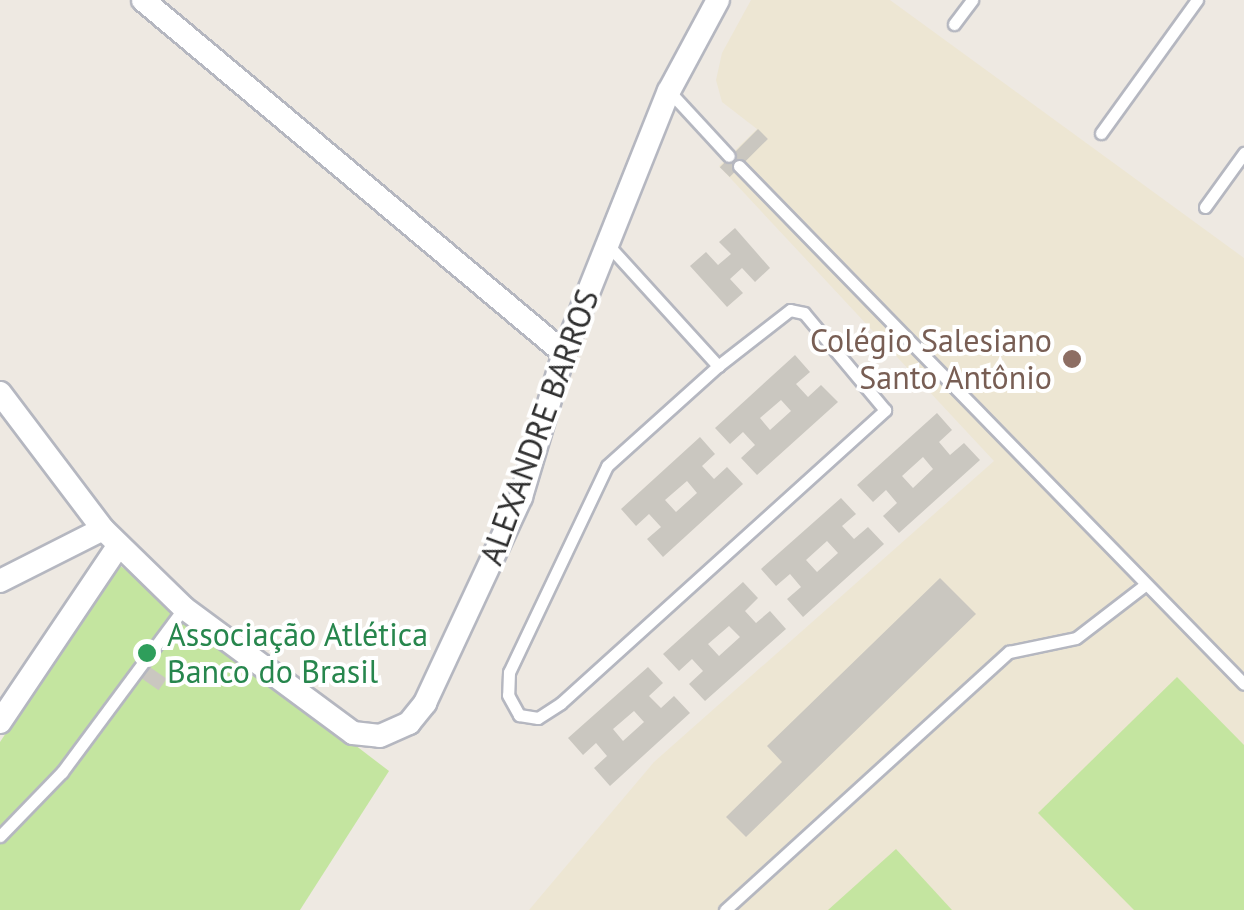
<!DOCTYPE html>
<meta charset="utf-8">
<style>
body{margin:0}
#map{position:relative;width:1244px;height:910px;overflow:hidden;background:#eee9e2;font-family:"PT Sans",sans-serif}
div>[style]{position:absolute}
.education>*{inset:0;background:#ede6d3}
.pitch>*{inset:0;background:#c4e5a0}
.building>*{inset:0;background:#cac7c0;transform-origin:0 0}
.roads{filter:drop-shadow(2px 0 #b5b7c0) drop-shadow(-2px 0 #b5b7c0) drop-shadow(0 2px #b5b7c0) drop-shadow(0 -2px #b5b7c0)}
.lane>*{height:11px;margin:-5.5px;padding:0 5.5px;transform-origin:5.5px;border-radius:5.5px;background:#fff}
.street>*{height:22px;margin:-11px;padding:0 11px;transform-origin:11px;border-radius:11px;background:#fff}
.dots>*{width:28px;height:28px;translate:-50% -50%;box-sizing:border-box;border:5px solid #fff;border-radius:50%}
span{translate:-50% -50%;white-space:nowrap;text-align:center;line-height:1.15;-webkit-text-stroke:8px #fff;paint-order:stroke}
.education-label{font-size:32px;color:#785e54}
.right{translate:-100% -50%;text-align:right}
.street-label{font-size:32px;color:#2e2e2e}
.leisure-label{font-size:32px;color:#27864d}
.left{translate:0 -50%;text-align:left}
</style>
<div id="map">
<div class="education">
<i style="clip-path:polygon(751px 0,890px 0,1244px 258px,1244px 910px,529px 910px,654px 762px,994px 461px,719px 166px,757px 129px,722px 102px,716px 80px,722px 53px)"></i>
</div>
<div class="pitch">
<i style="clip-path:polygon(118px 564px,389px 771px,300px 910px,0 910px,0 742px)"></i>
<i style="clip-path:polygon(1177px 677px,1244px 745px,1244px 910px,1134px 910px,1038px 813px)"></i>
<i style="clip-path:polygon(896px 849px,952px 910px,828px 910px)"></i>
</div>
<div class="building">
<i style="left:758px;top:129px;width:14px;height:54px;rotate:45deg"></i>
<i style="clip-path:polygon(735px 228px,770px 268px,755px 282px,742px 268px,730px 279px,743px 293px,727px 307px,690px 266px,706px 252px,718px 265px,731px 254px,719px 242px)"></i>
<i style="clip-path:polygon(evenodd,795px 355px,810px 372px,796px 384px,808px 397px,821px 385px,838px 402px,757px 475px,741px 458px,755px 445px,743px 432px,730px 444px,715px 428px,795px 355px,781px 400px,791px 411px,770px 430px,760px 418px,781px 400px)"></i>
<i style="clip-path:polygon(evenodd,937px 413px,952px 430px,939px 442px,950px 455px,964px 443px,980px 460px,899px 533px,883px 516px,897px 503px,886px 490px,873px 502px,857px 485px,937px 413px,923px 457px,933px 469px,913px 488px,902px 476px,923px 457px)"></i>
<i style="clip-path:polygon(evenodd,700px 437px,715px 454px,702px 466px,714px 479px,727px 467px,743px 484px,663px 557px,647px 539px,661px 527px,649px 514px,636px 526px,621px 509px,700px 437px,687px 481px,697px 493px,676px 512px,665px 500px,687px 481px)"></i>
<i style="clip-path:polygon(evenodd,841px 498px,856px 514px,842px 526px,854px 539px,868px 527px,884px 544px,803px 617px,787px 599px,801px 587px,790px 574px,776px 586px,761px 569px,841px 498px,827px 541px,838px 553px,817px 572px,806px 560px,827px 541px)"></i>
<i style="clip-path:polygon(940px 578px,976px 614px,746px 837px,726px 817px,782px 762px,767px 746px)"></i>
<i style="clip-path:polygon(evenodd,743px 582px,758px 598px,745px 611px,756px 623px,770px 611px,786px 629px,705px 701px,689px 684px,703px 671px,692px 659px,679px 671px,663px 654px,743px 582px,729px 626px,740px 637px,719px 656px,708px 644px,729px 626px)"></i>
<i style="left:147px;top:665px;width:24px;height:14px;rotate:35deg"></i>
<i style="clip-path:polygon(evenodd,648px 667px,663px 683px,649px 696px,661px 708px,674px 696px,690px 713px,610px 786px,594px 768px,607px 756px,596px 743px,583px 755px,568px 738px,648px 667px,634px 711px,644px 722px,623px 741px,613px 729px,634px 711px)"></i>
</div>
<div class="roads">
<div class="lane">
<i style="left:954px;top:24px;width:30px;rotate:-53deg"></i>
<i style="left:669px;top:91px;width:88px;rotate:47.3deg"></i>
<i style="left:1101px;top:133px;width:164px;rotate:-54.2deg"></i>
<i style="left:739px;top:166px;width:723px;rotate:45.73deg"></i>
<i style="left:1205px;top:207px;width:67px;rotate:-54.2deg"></i>
<i style="left:608px;top:245px;width:164px;rotate:47.7deg"></i>
<i style="left:718px;top:366px;width:149px;rotate:138deg"></i>
<i style="left:607px;top:466px;width:228px;rotate:115.4deg"></i>
<i style="left:509px;top:672px;width:23px;rotate:92deg"></i>
<i style="left:508px;top:695px;width:23px;rotate:61deg"></i>
<i style="left:519px;top:715px;width:19px;rotate:9deg"></i>
<i style="left:538px;top:718px;width:27px;rotate:-33deg"></i>
<i style="left:561px;top:703px;width:437px;rotate:-42.1deg"></i>
<i style="left:885px;top:410px;width:126px;rotate:-129.9deg"></i>
<i style="left:804px;top:313px;width:14px;rotate:-168deg"></i>
<i style="left:790px;top:310px;width:91px;rotate:142.1deg"></i>
<i style="left:0;top:836px;width:89px;rotate:-45.9deg"></i>
<i style="left:62px;top:772px;width:204px;rotate:-53.4deg"></i>
<i style="left:725px;top:910px;width:384px;rotate:-42.3deg"></i>
<i style="left:1009px;top:652px;width:68px;rotate:-11.8deg"></i>
<i style="left:1076px;top:638px;width:88px;rotate:-37.6deg"></i>
</div>
<div class="street">
<i style="left:143px;top:0;width:549px;rotate:39.98deg"></i>
<i style="left:0;top:393px;width:171px;rotate:52.9deg"></i>
<i style="left:0;top:581px;width:115px;rotate:-26.8deg"></i>
<i style="left:103px;top:529px;width:113px;rotate:44.3deg"></i>
<i style="left:184px;top:608px;width:210px;rotate:36.5deg"></i>
<i style="left:353px;top:733px;width:27px;rotate:6deg"></i>
<i style="left:380px;top:736px;width:32px;rotate:-24deg"></i>
<i style="left:409px;top:723px;width:26px;rotate:-51deg"></i>
<i style="left:425px;top:703px;width:227px;rotate:-65deg"></i>
<i style="left:521px;top:497px;width:150px;rotate:-73.4deg"></i>
<i style="left:564px;top:353px;width:282px;rotate:-68.2deg"></i>
<i style="left:669px;top:91px;width:103px;rotate:-61.7deg"></i>
<i style="left:0;top:722px;width:213px;rotate:-56.1deg"></i>
</div>
</div>
<div class="dots">
<i style="left:1072px;top:359px;background:#8d6e63"></i>
<i style="left:147px;top:653px;background:#2e9e5b"></i>
</div>
<div class="education-label">
<span class="right" style="left:1052px;top:359px">Colégio Salesiano<br>Santo Antônio</span>
</div>
<div class="street-label">
<span style="left:539px;top:427px;rotate:-70deg">ALEXANDRE BARROS</span>
</div>
<div class="leisure-label">
<span class="left" style="left:167px;top:653px">Associação Atlética<br>Banco do Brasil</span>
</div>
</div>
